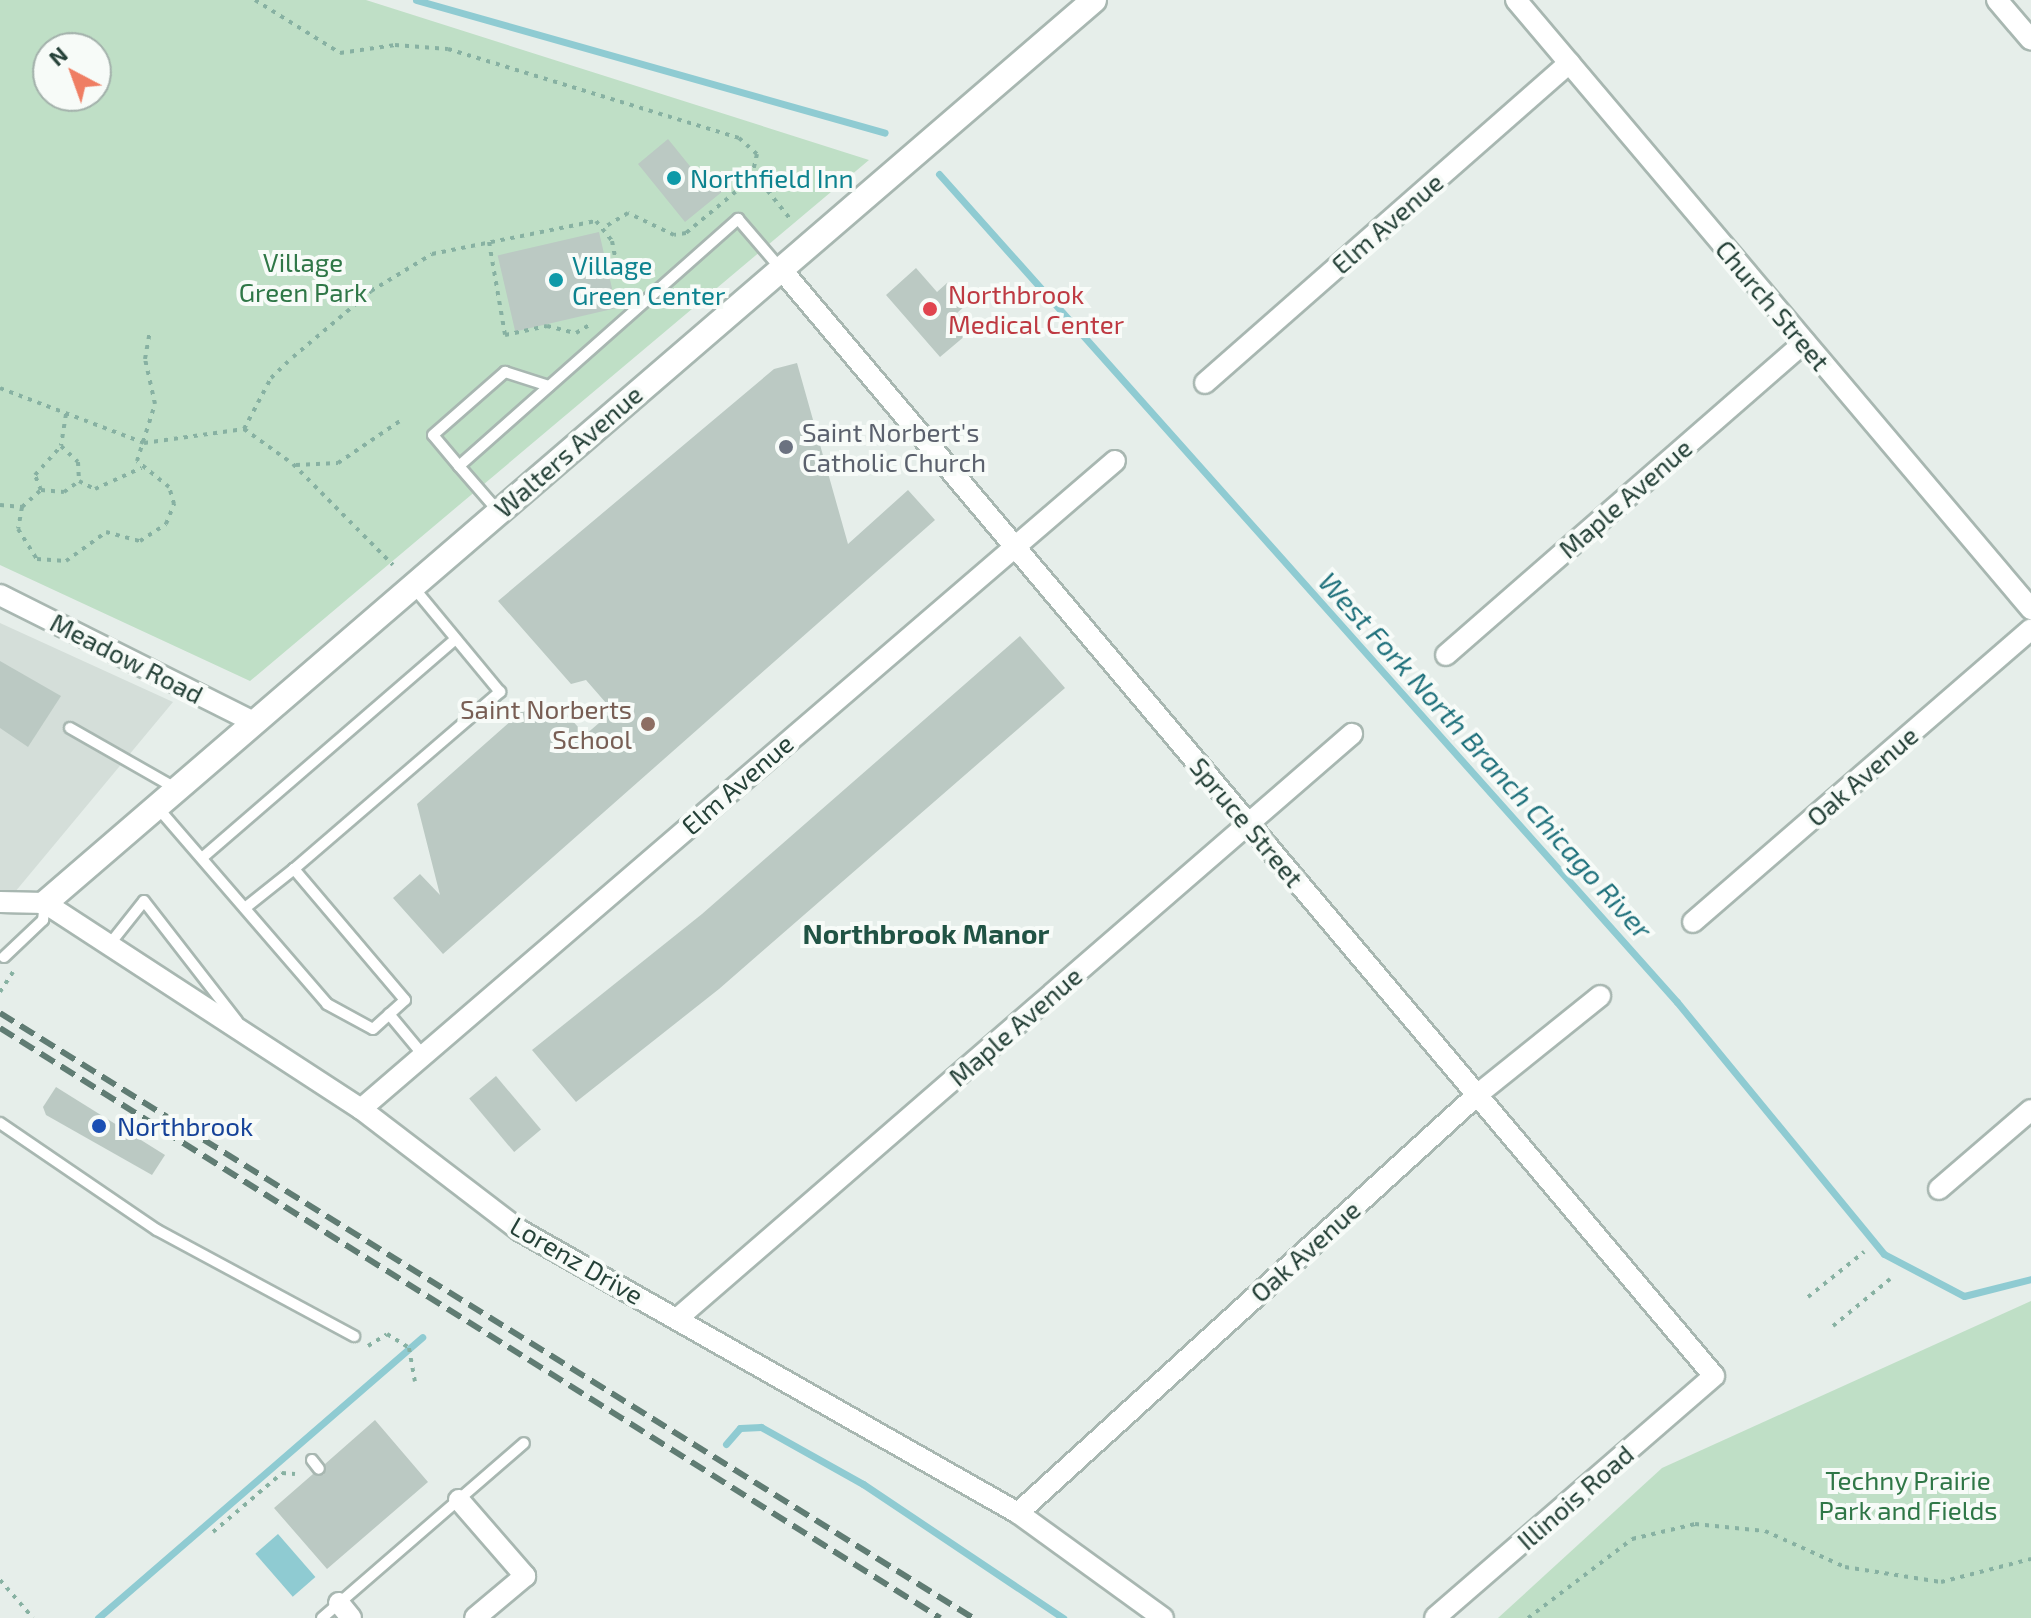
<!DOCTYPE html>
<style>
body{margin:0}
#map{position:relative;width:2031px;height:1618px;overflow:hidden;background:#e6eeea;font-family:"Exo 2",sans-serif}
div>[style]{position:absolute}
.built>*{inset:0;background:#d4ded9}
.green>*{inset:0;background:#bfdfc6}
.water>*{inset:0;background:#8fcbd2;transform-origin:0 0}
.stream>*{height:7px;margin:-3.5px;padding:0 3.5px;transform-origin:3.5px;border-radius:3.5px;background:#8fcbd2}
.building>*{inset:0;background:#bbc9c3;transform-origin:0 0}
.path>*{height:4px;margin-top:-2px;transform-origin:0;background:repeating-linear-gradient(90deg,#87b1a2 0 4px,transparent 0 10px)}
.roads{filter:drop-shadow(2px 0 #a8b7b1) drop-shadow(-2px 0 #a8b7b1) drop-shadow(0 2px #a8b7b1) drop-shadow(0 -2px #a8b7b1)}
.service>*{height:10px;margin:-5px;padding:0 5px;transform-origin:5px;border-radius:5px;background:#fff}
.minor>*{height:20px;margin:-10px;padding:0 10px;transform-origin:10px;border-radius:10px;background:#fff}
.tertiary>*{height:24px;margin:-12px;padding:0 12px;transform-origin:12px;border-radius:12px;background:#fff}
.rail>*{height:6px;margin-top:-3px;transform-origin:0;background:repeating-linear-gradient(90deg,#607c73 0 16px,transparent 0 24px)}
.dots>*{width:22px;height:22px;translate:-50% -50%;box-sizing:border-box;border:4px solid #f7fbf8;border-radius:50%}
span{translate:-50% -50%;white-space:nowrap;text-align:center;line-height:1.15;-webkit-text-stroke:8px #f7fbf8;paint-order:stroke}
.culture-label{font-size:26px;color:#0d838f}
.left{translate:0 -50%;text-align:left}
.street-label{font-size:26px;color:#254138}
.park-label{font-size:26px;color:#2f7747}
.health-label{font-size:26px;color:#be3a42}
.worship-label{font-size:26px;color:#5b616d}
.education-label{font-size:26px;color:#785e54}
.right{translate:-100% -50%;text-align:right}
.transit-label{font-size:26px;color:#164399}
.water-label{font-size:28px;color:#1f717c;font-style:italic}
.neighbourhood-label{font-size:28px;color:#205344;font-weight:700}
.north{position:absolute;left:32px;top:32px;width:80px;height:80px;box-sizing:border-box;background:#f7fbf8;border:2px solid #a3b1ab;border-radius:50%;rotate:319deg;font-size:22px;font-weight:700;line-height:32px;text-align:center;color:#254138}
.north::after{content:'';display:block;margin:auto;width:28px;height:36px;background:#ef7e63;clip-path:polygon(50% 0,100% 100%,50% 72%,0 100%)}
</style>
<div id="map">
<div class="built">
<i style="clip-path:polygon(0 623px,173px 702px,0 910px)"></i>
</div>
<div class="green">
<i style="clip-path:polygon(evenodd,0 0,366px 0,869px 160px,250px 681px,0 565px,0 0,48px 48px,96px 48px,96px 96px,48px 96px,48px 48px)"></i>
<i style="clip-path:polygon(2031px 1301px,2031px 1618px,1498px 1618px,1662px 1468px)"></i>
</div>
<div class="water">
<i style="left:278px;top:1534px;width:57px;height:30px;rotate:49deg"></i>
</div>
<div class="stream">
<i style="left:416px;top:0;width:487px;rotate:15.8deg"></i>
<i style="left:939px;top:174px;width:1109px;rotate:48.29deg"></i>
<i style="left:1677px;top:1002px;width:326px;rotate:50.6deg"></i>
<i style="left:1884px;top:1254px;width:90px;rotate:27.7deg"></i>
<i style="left:1964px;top:1296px;width:69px;rotate:-14.2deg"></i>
<i style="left:726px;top:1444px;width:21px;rotate:-49deg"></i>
<i style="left:740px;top:1428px;width:21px;rotate:-3deg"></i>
<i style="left:761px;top:1427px;width:117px;rotate:29.2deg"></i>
<i style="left:863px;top:1484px;width:241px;rotate:33.8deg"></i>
<i style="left:98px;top:1618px;width:429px;rotate:-40.9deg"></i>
</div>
<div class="building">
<i style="clip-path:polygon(668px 139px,702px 181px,709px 174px,723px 191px,685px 222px,638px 164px)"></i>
<i style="left:599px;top:232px;width:78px;height:104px;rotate:77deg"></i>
<i style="clip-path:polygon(916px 268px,937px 292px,947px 283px,966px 305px,957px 313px,972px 330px,940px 357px,886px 295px)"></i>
<i style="clip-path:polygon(797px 363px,848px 544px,908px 490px,935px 520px,443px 954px,393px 898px,420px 874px,440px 895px,417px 804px,521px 712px,557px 703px,585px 735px,613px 711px,586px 680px,571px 684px,498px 601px,774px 369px)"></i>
<i style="clip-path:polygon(1020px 636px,1065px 688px,719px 989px,576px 1102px,532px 1050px,702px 914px)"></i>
<i style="clip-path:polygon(0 661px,61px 696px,28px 747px,0 728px)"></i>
<i style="left:496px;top:1076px;width:70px;height:35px;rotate:50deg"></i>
<i style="clip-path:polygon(56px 1087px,165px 1155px,152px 1175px,46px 1115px,43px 1107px)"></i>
<i style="clip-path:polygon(375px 1420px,428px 1482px,327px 1569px,274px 1508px,313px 1474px,324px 1475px,325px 1464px)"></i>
</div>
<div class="path">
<i style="left:255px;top:0;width:100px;rotate:31.9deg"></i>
<i style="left:340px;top:53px;width:56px;rotate:-8.3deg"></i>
<i style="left:395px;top:45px;width:53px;rotate:4.3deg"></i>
<i style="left:448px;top:49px;width:304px;rotate:17deg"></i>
<i style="left:739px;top:138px;width:24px;rotate:42deg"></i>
<i style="left:757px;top:154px;width:26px;rotate:103deg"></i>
<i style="left:751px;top:179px;width:85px;rotate:140.3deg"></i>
<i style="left:686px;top:233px;width:12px;rotate:171deg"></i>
<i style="left:674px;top:235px;width:51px;rotate:-154.4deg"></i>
<i style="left:628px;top:213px;width:27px;rotate:149deg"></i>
<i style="left:755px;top:175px;width:58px;rotate:51.3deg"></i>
<i style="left:489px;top:242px;width:94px;rotate:80.2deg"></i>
<i style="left:505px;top:335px;width:43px;rotate:-12.1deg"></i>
<i style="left:547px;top:326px;width:30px;rotate:14deg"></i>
<i style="left:576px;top:333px;width:17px;rotate:-31deg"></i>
<i style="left:0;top:388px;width:154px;rotate:20.9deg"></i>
<i style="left:144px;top:443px;width:101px;rotate:-8deg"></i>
<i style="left:244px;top:429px;width:60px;rotate:35.5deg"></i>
<i style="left:293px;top:464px;width:142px;rotate:45.3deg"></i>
<i style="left:66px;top:414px;width:32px;rotate:99deg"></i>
<i style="left:61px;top:446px;width:23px;rotate:43deg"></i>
<i style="left:78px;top:462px;width:19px;rotate:87deg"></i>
<i style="left:244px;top:429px;width:58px;rotate:-62.1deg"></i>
<i style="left:271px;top:378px;width:30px;rotate:-44deg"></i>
<i style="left:293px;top:357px;width:102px;rotate:-40.2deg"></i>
<i style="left:371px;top:291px;width:71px;rotate:-31.2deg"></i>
<i style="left:432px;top:254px;width:167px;rotate:-11.4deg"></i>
<i style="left:596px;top:221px;width:26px;rotate:51deg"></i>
<i style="left:612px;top:241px;width:33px;rotate:79deg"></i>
<i style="left:296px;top:465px;width:42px;rotate:-2.7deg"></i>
<i style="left:338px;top:463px;width:75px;rotate:-34.1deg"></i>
<i style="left:41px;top:490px;width:16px;rotate:-112deg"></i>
<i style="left:35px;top:475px;width:39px;rotate:-48deg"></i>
<i style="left:0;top:505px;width:22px;rotate:5deg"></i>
<i style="left:22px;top:507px;width:22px;rotate:100deg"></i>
<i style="left:18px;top:529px;width:36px;rotate:58deg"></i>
<i style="left:37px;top:559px;width:29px;rotate:4deg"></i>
<i style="left:66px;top:561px;width:49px;rotate:-35.9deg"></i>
<i style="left:106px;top:532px;width:35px;rotate:15deg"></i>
<i style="left:140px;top:541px;width:31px;rotate:-33deg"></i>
<i style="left:166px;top:524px;width:22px;rotate:-68deg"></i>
<i style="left:174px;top:504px;width:18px;rotate:-106deg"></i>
<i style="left:169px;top:487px;width:41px;rotate:-140.9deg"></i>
<i style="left:137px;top:461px;width:60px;rotate:-72.5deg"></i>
<i style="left:155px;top:404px;width:46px;rotate:-102.5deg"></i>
<i style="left:145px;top:359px;width:27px;rotate:-80deg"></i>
<i style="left:22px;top:507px;width:25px;rotate:-42deg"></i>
<i style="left:41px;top:490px;width:23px;rotate:5deg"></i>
<i style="left:64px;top:492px;width:19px;rotate:-36deg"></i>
<i style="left:79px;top:481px;width:18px;rotate:27deg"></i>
<i style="left:95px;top:489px;width:51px;rotate:-24.5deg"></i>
<i style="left:0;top:992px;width:24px;rotate:-57deg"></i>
<i style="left:1808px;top:1297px;width:72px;rotate:-38.8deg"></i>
<i style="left:1833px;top:1326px;width:74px;rotate:-39.5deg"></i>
<i style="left:368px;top:1346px;width:22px;rotate:-32deg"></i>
<i style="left:387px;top:1334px;width:26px;rotate:32deg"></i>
<i style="left:409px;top:1348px;width:34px;rotate:80deg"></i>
<i style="left:213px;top:1532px;width:91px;rotate:-40.5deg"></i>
<i style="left:282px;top:1473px;width:13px;rotate:4deg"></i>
<i style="left:0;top:1580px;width:50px;rotate:49deg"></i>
<i style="left:1528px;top:1618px;width:131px;rotate:-37.2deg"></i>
<i style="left:1632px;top:1539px;width:65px;rotate:-13.4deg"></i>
<i style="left:1695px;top:1524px;width:70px;rotate:5.7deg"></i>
<i style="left:1765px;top:1531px;width:88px;rotate:24.2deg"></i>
<i style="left:1845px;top:1567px;width:97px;rotate:8.9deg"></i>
<i style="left:1941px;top:1582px;width:93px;rotate:-14.3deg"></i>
</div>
<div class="roads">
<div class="service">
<i style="left:459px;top:466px;width:40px;rotate:-130deg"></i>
<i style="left:433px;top:435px;width:96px;rotate:-41.2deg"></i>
<i style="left:505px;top:372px;width:46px;rotate:17.7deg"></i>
<i style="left:498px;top:511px;width:60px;rotate:-130.9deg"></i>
<i style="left:459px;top:466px;width:373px;rotate:-41.5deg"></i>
<i style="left:738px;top:219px;width:65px;rotate:49.4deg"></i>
<i style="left:70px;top:728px;width:121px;rotate:29.7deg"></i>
<i style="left:158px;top:808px;width:259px;rotate:49.2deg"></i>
<i style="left:327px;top:1004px;width:52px;rotate:28.5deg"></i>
<i style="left:373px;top:1029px;width:43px;rotate:-42.2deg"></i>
<i style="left:405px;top:1000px;width:172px;rotate:-130.3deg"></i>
<i style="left:294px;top:869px;width:272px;rotate:-40.7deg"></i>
<i style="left:500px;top:692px;width:135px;rotate:-129.6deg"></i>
<i style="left:202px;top:858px;width:335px;rotate:-40.8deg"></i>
<i style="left:245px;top:908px;width:63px;rotate:-38.5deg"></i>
<i style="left:109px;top:945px;width:56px;rotate:-51.5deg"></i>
<i style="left:144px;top:901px;width:152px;rotate:52.2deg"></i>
<i style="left:4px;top:957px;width:54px;rotate:-43.5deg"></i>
<i style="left:43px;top:920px;width:16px;rotate:-83deg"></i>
<i style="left:389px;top:1014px;width:53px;rotate:50.3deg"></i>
<i style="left:0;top:1123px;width:190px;rotate:34.3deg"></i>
<i style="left:157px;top:1230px;width:224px;rotate:28.3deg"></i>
<i style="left:312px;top:1460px;width:11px;rotate:52deg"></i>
<i style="left:322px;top:1618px;width:267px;rotate:-40.9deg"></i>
</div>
<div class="minor">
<i style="left:1516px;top:0;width:798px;rotate:49.78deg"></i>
<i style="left:1997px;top:0;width:52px;rotate:49.6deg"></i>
<i style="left:780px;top:268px;width:1449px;rotate:49.87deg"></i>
<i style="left:1714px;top:1376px;width:369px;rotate:139.1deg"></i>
<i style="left:1205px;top:383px;width:485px;rotate:-41.3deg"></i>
<i style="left:0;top:595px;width:284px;rotate:26.6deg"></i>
<i style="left:1446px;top:655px;width:476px;rotate:-41.1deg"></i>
<i style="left:0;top:902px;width:45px;rotate:1.3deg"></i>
<i style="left:45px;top:903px;width:377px;rotate:33.1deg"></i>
<i style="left:361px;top:1109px;width:199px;rotate:37.4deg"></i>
<i style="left:519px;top:1230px;width:574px;rotate:29.56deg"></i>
<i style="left:1018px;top:1513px;width:179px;rotate:35.9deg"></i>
<i style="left:1693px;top:922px;width:447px;rotate:-40.9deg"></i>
<i style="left:361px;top:1109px;width:994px;rotate:-40.68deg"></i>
<i style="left:1939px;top:1189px;width:121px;rotate:-40.7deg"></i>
<i style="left:678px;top:1318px;width:892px;rotate:-40.91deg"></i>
<i style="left:459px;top:1500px;width:101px;rotate:49deg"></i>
<i style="left:525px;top:1576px;width:65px;rotate:140deg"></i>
<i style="left:1018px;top:1513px;width:621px;rotate:-42.32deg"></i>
<i style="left:1477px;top:1095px;width:158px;rotate:-38.8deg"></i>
<i style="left:339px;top:1603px;width:19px;rotate:51deg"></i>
</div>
<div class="tertiary">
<i style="left:45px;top:903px;width:1384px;rotate:-40.72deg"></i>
</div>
</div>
<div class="rail">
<i style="left:0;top:1013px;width:1146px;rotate:31.87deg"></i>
<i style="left:0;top:1028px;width:1110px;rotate:32.11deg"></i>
</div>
<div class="dots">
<i style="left:674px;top:178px;background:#0f9aa8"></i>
<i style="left:556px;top:280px;background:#0f9aa8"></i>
<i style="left:930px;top:309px;background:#e0444e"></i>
<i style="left:786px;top:447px;background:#6b7280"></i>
<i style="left:648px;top:724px;background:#8d6e63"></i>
<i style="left:99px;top:1126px;background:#1a4fb4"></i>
</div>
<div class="culture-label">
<span class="left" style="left:690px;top:178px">Northfield Inn</span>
<span class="left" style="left:572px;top:280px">Village<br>Green Center</span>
</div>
<div class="street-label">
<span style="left:1387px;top:223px;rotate:-41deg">Elm Avenue</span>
<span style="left:1773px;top:305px;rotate:50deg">Church Street</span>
<span style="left:568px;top:451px;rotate:-41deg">Walters Avenue</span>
<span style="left:1625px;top:498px;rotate:-41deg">Maple Avenue</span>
<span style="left:127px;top:658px;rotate:27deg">Meadow Road</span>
<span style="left:1862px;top:776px;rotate:-41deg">Oak Avenue</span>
<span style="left:737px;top:784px;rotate:-41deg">Elm Avenue</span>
<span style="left:1247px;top:822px;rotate:50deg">Spruce Street</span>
<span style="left:1015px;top:1026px;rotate:-41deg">Maple Avenue</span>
<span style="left:1305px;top:1251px;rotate:-42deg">Oak Avenue</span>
<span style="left:577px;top:1260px;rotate:30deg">Lorenz Drive</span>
<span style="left:1575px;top:1497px;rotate:-41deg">Illinois Road</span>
</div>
<div class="park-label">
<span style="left:303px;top:277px">Village<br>Green Park</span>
<span style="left:1908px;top:1495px">Techny Prairie<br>Park and Fields</span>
</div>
<div class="health-label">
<span class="left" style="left:948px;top:309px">Northbrook<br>Medical Center</span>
</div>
<div class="worship-label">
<span class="left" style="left:802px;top:447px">Saint Norbert's<br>Catholic Church</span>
</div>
<div class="education-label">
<span class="right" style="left:632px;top:724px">Saint Norberts<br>School</span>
</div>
<div class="transit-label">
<span class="left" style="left:117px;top:1126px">Northbrook</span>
</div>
<div class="water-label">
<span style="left:1486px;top:755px;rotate:48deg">West Fork North Branch Chicago River</span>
</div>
<div class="neighbourhood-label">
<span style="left:926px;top:933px">Northbrook Manor</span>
</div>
<div class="north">N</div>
</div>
